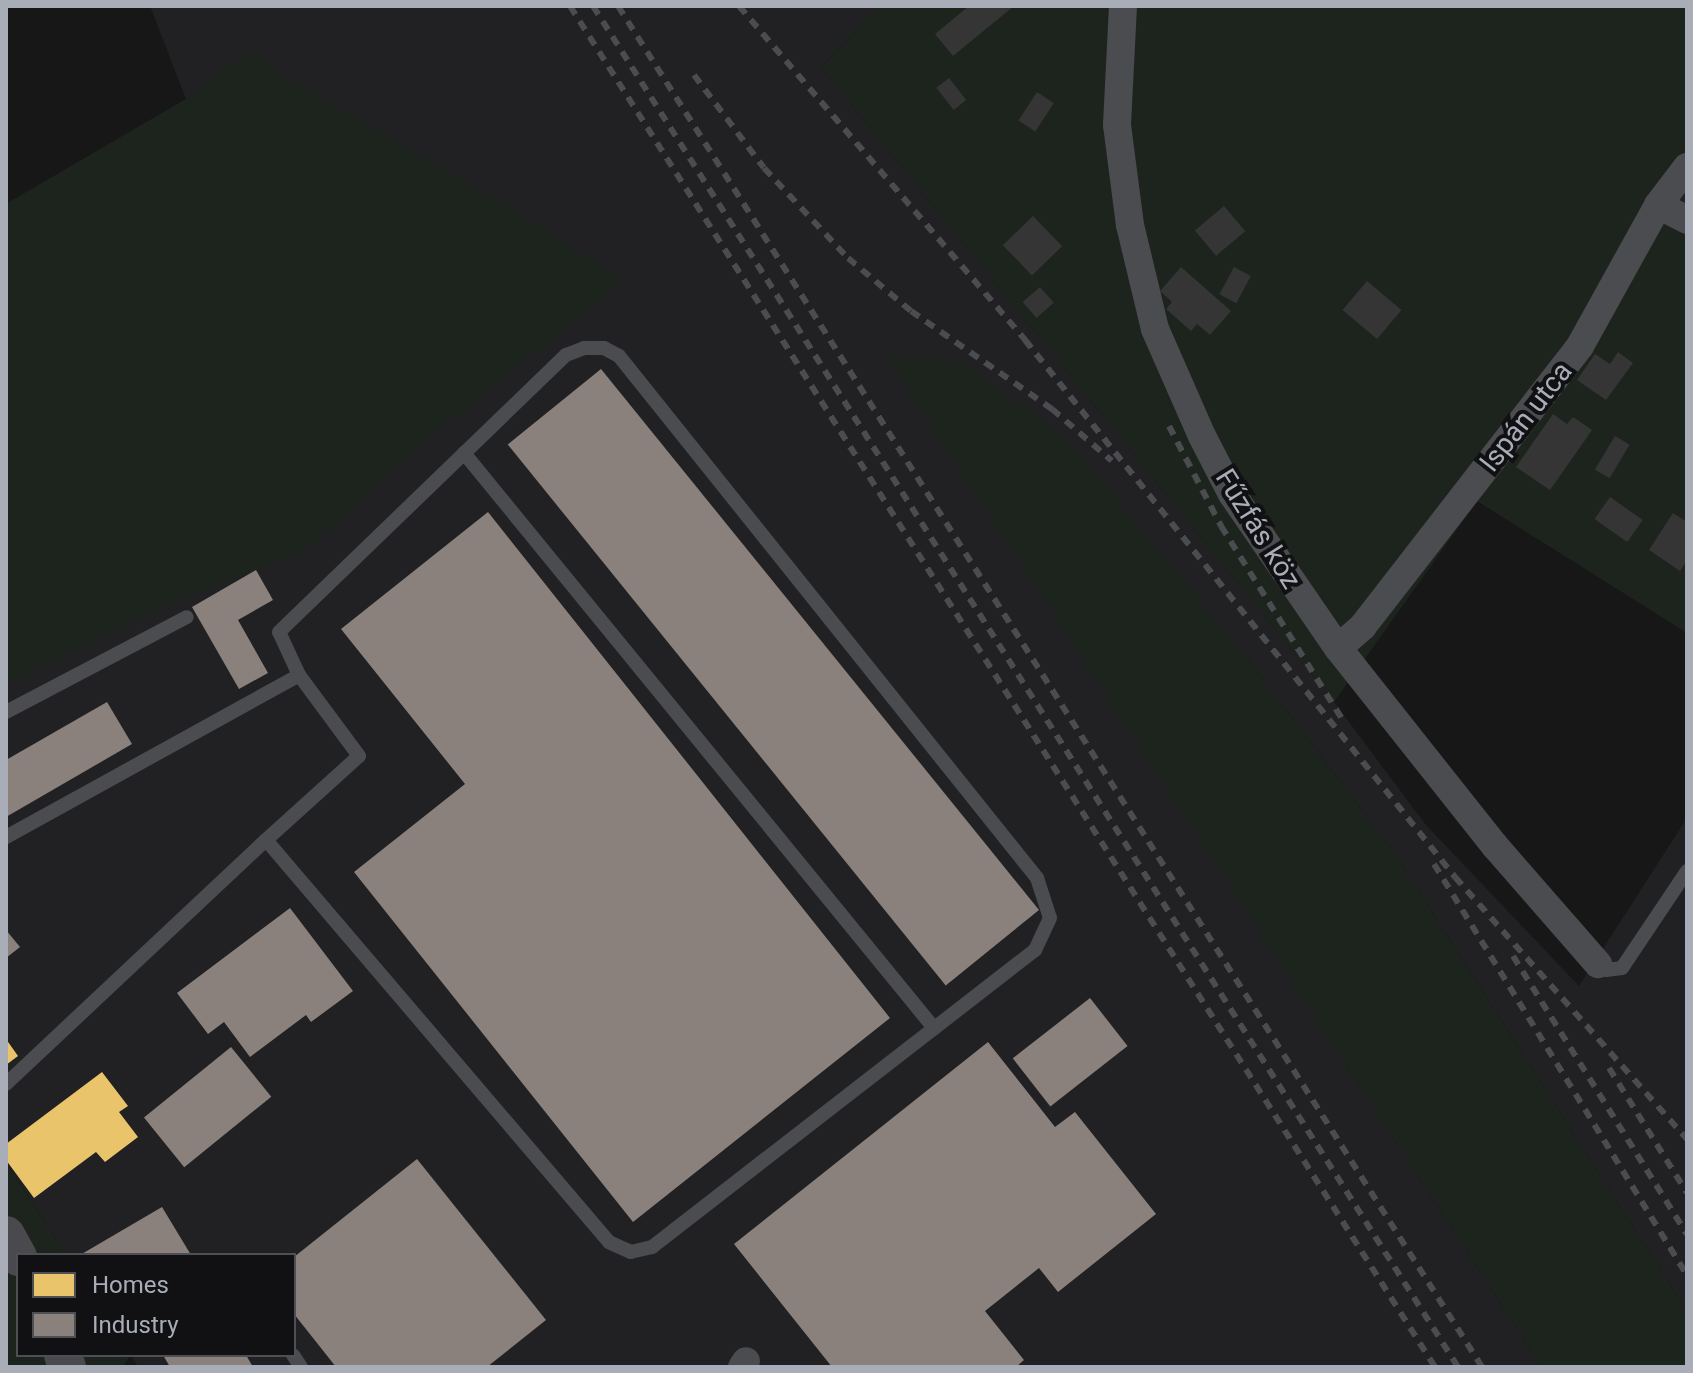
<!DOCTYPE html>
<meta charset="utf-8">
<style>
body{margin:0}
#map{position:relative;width:1693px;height:1373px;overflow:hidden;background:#171717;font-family:Roboto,sans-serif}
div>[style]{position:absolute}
.built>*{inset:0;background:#212123}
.green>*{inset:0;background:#1d241e}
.homes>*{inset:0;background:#e9c46a}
.industry>*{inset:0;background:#8a817c;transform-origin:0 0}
.building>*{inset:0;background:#353536;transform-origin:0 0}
.lane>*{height:14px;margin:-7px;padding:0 7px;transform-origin:7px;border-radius:7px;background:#4b4c50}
.street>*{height:28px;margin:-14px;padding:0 14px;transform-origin:14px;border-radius:14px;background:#4b4c50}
.secondary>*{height:38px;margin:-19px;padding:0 19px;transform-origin:19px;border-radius:19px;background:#4a4a4e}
.rail>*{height:6px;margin-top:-3px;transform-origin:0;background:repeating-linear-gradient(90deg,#4b4c4f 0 10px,transparent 0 18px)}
span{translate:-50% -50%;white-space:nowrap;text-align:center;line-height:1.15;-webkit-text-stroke:8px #111113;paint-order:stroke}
.street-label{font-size:28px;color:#a8adb8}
.frame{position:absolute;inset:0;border:8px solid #a8adb8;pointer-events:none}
.legend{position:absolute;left:16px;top:1253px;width:280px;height:104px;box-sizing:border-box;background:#111113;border:2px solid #4d4f55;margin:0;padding:10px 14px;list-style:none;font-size:24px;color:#a8adb8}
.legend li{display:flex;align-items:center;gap:16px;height:40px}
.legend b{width:40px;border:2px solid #4d4f55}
</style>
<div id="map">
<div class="built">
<i style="clip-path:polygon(150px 6px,880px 6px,821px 67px,1334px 702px,1426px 825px,1579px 986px,1687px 818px,1687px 1311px,1395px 854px,1247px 658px,887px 357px,1542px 1367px,138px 1367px,131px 1355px,294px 1355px,294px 1255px,66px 1255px,6px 1162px,6px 204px,186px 99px)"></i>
</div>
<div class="green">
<i style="clip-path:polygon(880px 6px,1687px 6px,1687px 633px,1477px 501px,1334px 702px,821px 67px)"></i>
<i style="clip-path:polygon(251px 49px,279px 73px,521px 214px,625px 281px,429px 437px,301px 554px,179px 599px,6px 684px,6px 204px,186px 99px)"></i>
<i style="clip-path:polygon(886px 356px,962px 362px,1066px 438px,1247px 658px,1395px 854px,1687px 1311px,1687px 1367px,1542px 1367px)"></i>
<i style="clip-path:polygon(7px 1164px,66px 1255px,18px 1255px,18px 1355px,130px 1355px,123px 1367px,6px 1367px)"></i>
</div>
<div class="homes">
<i style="clip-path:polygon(6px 1039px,18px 1056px,6px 1065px)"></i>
<i style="clip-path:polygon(102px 1072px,128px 1106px,119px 1112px,138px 1137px,105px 1162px,96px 1152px,34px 1198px,6px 1160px,6px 1144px)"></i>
</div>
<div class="industry">
<i style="left:601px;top:369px;width:696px;height:120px;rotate:51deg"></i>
<i style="clip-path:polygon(488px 512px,890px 1018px,633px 1222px,354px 872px,465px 784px,341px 629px)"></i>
<i style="clip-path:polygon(256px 570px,273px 600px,238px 620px,268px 673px,239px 689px,192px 607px)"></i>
<i style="clip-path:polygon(107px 702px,132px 744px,6px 817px,6px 760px)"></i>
<i style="clip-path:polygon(290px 908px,353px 991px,311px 1022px,306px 1015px,250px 1057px,224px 1022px,208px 1034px,177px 993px)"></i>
<i style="clip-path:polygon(6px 930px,20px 947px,6px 958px)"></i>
<i style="left:1090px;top:998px;width:61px;height:98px;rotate:52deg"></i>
<i style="clip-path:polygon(988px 1042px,1055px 1127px,1075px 1112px,1156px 1214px,1058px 1292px,1039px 1268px,985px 1311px,1024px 1360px,1016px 1367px,832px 1367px,734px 1244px)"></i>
<i style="left:231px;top:1047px;width:64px;height:112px;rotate:51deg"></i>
<i style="clip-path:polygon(417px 1159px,546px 1320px,487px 1367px,336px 1367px,294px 1314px,294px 1257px)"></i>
<i style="clip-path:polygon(162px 1207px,191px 1255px,80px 1255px)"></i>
<i style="clip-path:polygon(163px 1355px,246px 1355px,253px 1367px,170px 1367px)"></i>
</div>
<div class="building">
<i style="clip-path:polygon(969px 6px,1014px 6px,953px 56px,935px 34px)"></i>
<i style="left:949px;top:78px;width:28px;height:16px;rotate:52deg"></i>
<i style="left:1037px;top:92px;width:20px;height:34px;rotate:33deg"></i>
<i style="left:1224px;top:206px;width:33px;height:38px;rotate:50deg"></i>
<i style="left:1033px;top:216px;width:42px;height:42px;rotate:46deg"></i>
<i style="clip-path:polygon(1181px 267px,1231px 311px,1210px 335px,1197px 324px,1191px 331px,1166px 309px,1172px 302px,1160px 291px)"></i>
<i style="left:1234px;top:267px;width:19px;height:31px;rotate:28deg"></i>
<i style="left:1367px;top:281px;width:45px;height:38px;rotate:40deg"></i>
<i style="left:1040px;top:287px;width:21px;height:23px;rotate:49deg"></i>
<i style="clip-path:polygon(1618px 352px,1633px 363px,1606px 400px,1577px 380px,1595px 354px,1610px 364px)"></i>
<i style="clip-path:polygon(1553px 414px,1567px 424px,1573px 417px,1592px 430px,1550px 490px,1516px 467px)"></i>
<i style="left:1615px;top:436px;width:17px;height:39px;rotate:31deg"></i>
<i style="left:1610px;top:497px;width:40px;height:27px;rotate:35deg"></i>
<i style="clip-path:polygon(1673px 513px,1687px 522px,1687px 560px,1680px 571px,1649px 550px)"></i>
</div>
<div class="lane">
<i style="left:464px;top:453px;width:743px;rotate:50.74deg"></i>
<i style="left:6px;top:712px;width:204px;rotate:-27.7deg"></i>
<i style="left:6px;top:837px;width:335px;rotate:-28.9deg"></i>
<i style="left:1598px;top:964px;width:10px;rotate:37deg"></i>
<i style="left:1606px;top:970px;width:16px;rotate:-7deg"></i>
<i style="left:1622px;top:968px;width:117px;rotate:-56.2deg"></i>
<i style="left:6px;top:1084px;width:357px;rotate:-43.2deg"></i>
<i style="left:266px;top:840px;width:125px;rotate:-42.1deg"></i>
<i style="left:359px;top:756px;width:101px;rotate:-126.5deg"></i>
<i style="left:299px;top:675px;width:47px;rotate:-114.9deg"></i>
<i style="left:279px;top:632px;width:399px;rotate:-44deg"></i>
<i style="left:566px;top:355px;width:19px;rotate:-21deg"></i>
<i style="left:584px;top:348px;width:20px"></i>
<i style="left:604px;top:348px;width:17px;rotate:28deg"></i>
<i style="left:619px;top:356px;width:669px;rotate:51.31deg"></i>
<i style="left:1037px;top:878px;width:42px;rotate:72deg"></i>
<i style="left:1050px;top:918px;width:35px;rotate:115deg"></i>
<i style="left:1035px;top:950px;width:485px;rotate:142.2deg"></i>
<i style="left:652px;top:1247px;width:22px;rotate:167deg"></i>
<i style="left:631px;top:1252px;width:24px;rotate:-156deg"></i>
<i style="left:609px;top:1242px;width:528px;rotate:-130.47deg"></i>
<i style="left:293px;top:1355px;width:14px;rotate:56deg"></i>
</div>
<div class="street">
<i style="left:1123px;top:6px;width:119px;rotate:92.9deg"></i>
<i style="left:1117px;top:125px;width:101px;rotate:82.6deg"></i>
<i style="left:1130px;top:225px;width:107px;rotate:76.5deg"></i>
<i style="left:1155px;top:329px;width:117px;rotate:66.3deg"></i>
<i style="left:1202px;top:436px;width:65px;rotate:62.7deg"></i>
<i style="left:1232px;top:494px;width:187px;rotate:55.5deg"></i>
<i style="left:1338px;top:648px;width:253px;rotate:51.6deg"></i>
<i style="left:1495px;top:846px;width:157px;rotate:48.9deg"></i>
<i style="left:1658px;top:205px;width:33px;rotate:27deg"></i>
<i style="left:1338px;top:648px;width:33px;rotate:-41deg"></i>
<i style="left:1363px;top:626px;width:354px;rotate:-52.2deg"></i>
<i style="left:1580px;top:346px;width:161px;rotate:-61deg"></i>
<i style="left:1658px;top:205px;width:48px;rotate:-52.7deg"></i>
<i style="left:742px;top:1367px;width:7px;rotate:-56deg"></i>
</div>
<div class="secondary">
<i style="left:6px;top:1235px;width:25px;rotate:61deg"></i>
<i style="left:63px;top:1355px;width:13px;rotate:72deg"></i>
</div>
<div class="rail">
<i style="left:570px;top:6px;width:1613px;rotate:57.56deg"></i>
<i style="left:593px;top:6px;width:1613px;rotate:57.56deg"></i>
<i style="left:618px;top:6px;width:1612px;rotate:57.59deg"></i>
<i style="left:739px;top:6px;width:440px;rotate:49.4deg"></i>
<i style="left:1025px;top:340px;width:688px;rotate:51.31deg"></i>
<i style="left:1455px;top:877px;width:350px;rotate:48.5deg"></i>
<i style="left:694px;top:75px;width:116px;rotate:53deg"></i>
<i style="left:764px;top:168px;width:123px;rotate:47deg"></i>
<i style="left:848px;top:258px;width:82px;rotate:40.1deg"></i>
<i style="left:911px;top:311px;width:172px;rotate:34.8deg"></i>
<i style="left:1052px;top:409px;width:79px;rotate:40.9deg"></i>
<i style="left:1169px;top:426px;width:113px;rotate:62.5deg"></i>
<i style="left:1221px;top:526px;width:231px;rotate:57.9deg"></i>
<i style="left:1434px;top:864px;width:483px;rotate:58.4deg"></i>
<i style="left:1513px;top:956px;width:328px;rotate:58deg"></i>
<i style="left:1609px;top:1068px;width:147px;rotate:58deg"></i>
</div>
<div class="street-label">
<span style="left:1526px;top:417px;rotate:-52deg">Ispán utca</span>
<span style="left:1258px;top:529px;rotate:58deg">Fűzfás köz</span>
</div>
<div class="frame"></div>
<ul class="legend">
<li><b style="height:22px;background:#e9c46a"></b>Homes</li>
<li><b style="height:22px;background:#8a817c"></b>Industry</li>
</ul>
</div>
